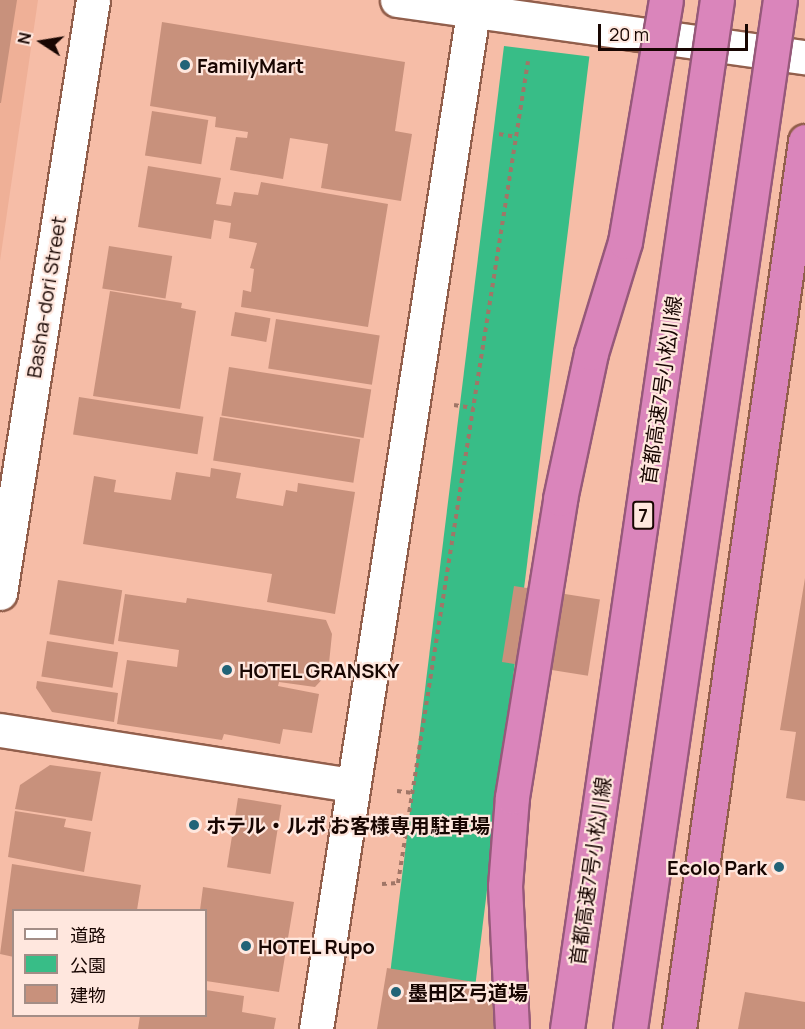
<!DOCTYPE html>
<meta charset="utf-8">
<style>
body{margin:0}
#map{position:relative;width:805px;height:1029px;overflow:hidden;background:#f6bda7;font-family:Manrope,"Noto Sans JP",sans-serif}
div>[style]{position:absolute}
.built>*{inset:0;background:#efb097}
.green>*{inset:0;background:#38bd87;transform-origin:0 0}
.building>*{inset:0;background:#c8917c;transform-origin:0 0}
.path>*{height:4px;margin-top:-2px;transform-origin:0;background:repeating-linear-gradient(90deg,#a07667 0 4.5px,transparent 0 9px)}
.roads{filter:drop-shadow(2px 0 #925f4c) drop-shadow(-2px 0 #925f4c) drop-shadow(0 2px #925f4c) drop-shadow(0 -2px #925f4c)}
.street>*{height:33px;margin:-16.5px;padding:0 16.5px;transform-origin:16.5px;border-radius:16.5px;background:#fff}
.secondary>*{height:33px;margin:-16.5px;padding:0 16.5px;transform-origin:16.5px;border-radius:16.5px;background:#fff}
.highway>*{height:33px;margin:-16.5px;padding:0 16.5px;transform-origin:16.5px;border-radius:16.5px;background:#da85bb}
.bridges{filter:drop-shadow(2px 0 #96597a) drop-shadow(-2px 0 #96597a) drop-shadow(0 2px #96597a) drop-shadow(0 -2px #96597a)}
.highway-bridge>*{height:33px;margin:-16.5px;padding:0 16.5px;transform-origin:16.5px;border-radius:16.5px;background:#da85bb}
.dots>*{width:16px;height:16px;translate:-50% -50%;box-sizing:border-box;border:3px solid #ffe7de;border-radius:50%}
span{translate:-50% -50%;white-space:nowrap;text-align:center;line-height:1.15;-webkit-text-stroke:4.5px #ffe7de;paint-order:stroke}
.shield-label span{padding:2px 4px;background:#ffe7de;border:2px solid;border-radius:4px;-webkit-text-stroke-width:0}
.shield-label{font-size:18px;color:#180602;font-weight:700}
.poi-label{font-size:20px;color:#180602;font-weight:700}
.left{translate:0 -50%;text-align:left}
.right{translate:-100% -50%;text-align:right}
.street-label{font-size:20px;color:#180602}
.legend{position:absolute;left:12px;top:909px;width:195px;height:108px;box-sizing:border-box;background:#ffe7de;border:2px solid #a38d86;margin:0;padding:8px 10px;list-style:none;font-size:18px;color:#180602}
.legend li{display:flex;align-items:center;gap:12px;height:30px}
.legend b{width:30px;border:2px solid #a38d86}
.north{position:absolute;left:12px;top:12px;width:60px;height:60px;-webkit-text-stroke:4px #ffe7de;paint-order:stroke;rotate:282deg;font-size:16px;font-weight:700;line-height:24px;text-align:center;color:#180602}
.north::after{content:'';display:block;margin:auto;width:21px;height:27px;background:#180602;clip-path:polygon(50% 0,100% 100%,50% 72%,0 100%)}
.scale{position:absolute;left:598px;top:24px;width:150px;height:27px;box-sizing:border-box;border:3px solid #180602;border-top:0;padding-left:8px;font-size:18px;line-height:21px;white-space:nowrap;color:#180602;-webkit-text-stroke:4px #ffe7de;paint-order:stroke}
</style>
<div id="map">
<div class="built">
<i style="clip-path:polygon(0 0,38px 0,0 261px)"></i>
</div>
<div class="green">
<i style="left:504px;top:46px;width:86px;height:996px;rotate:7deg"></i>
</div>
<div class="building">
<i style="clip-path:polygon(0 0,17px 0,1px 103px,0 103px)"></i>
<i style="clip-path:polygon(162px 22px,405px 62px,395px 131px,412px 134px,401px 201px,321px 188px,328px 144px,290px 138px,283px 179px,230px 170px,236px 137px,247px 138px,248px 132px,215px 127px,216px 117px,150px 106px)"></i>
<i style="left:152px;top:111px;width:57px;height:45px;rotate:9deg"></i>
<i style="clip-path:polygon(148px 166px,221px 178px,216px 204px,231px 206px,234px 192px,258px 195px,261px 182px,388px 204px,368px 327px,241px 307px,243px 290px,251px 292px,254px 269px,250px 268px,257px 243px,229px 238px,231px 223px,214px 220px,211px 239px,138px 227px)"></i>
<i style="left:109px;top:246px;width:64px;height:43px;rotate:9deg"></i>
<i style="clip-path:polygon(110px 291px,182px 303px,181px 308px,196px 311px,180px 409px,93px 396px)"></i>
<i style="left:235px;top:312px;width:36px;height:24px;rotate:10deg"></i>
<i style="left:276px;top:319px;width:105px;height:50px;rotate:9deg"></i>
<i style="left:229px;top:367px;width:144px;height:49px;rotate:9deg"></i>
<i style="left:79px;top:397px;width:126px;height:38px;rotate:9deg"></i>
<i style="left:220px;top:417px;width:142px;height:44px;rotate:9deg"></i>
<i style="clip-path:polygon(211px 468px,241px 473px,236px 498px,283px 506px,286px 490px,297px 492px,298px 483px,355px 492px,335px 614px,267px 602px,272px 574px,83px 544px,94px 476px,116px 480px,114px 492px,171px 500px,176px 472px,210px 477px)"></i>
<i style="clip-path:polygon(805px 578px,805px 801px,786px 798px,796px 732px,780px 730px)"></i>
<i style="left:58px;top:580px;width:65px;height:55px;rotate:9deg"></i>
<i style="left:514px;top:586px;width:87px;height:77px;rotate:9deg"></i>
<i style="clip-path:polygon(125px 594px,186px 603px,187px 598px,326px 620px,332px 634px,328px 673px,315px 687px,279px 682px,278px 686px,319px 694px,312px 733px,283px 729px,280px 744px,224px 734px,222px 740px,117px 724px,127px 660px,177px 667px,179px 650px,118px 641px)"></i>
<i style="left:47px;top:641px;width:72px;height:36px;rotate:9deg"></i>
<i style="clip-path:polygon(37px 681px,118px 693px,114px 722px,52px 712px,36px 688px)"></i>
<i style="clip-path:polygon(50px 765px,101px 772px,92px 821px,15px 809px,20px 785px)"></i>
<i style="left:238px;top:798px;width:44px;height:70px;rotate:9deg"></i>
<i style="clip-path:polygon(15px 811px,66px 819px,64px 827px,91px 832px,84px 872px,8px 857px)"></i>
<i style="clip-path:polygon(12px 864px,141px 885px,137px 910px,14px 910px,14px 957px,0 954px)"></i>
<i style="clip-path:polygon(203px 887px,294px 902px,279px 992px,206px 981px,206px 910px,200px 910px)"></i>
<i style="clip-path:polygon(387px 968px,511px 988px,504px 1029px,377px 1029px)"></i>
<i style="clip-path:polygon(206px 990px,244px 996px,242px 1012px,276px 1018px,274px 1029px,138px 1029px,140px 1016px,206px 1016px)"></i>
<i style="clip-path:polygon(745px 992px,805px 1002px,805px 1029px,738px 1029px)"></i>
</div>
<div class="path">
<i style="left:499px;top:134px;width:17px;rotate:10deg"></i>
<i style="left:454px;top:405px;width:19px;rotate:9deg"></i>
<i style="left:397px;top:791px;width:16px;rotate:7deg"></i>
<i style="left:382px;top:884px;width:16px;rotate:-4deg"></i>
<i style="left:398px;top:883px;width:832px;rotate:-81.01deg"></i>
</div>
<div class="roads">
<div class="street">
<i style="left:397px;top:0;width:412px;rotate:8deg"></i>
<i style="left:0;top:730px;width:357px;rotate:8.9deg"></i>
<i style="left:316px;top:1029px;width:1041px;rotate:-81.22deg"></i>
</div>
<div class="secondary">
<i style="left:0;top:593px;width:600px;rotate:-81.09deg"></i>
</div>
<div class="highway">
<i style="left:679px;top:1029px;width:897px;rotate:-81.92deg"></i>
</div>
</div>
<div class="bridges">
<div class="highway-bridge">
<i style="left:512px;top:1029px;width:143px;rotate:-92.8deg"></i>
<i style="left:505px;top:886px;width:89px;rotate:-85.5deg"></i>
<i style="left:512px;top:797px;width:302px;rotate:-80.8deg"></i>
<i style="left:560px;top:499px;width:149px;rotate:-78deg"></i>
<i style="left:591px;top:353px;width:116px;rotate:-73deg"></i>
<i style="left:625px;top:242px;width:245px;rotate:-80.4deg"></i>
<i style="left:567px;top:1029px;width:1040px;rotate:-81.71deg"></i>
<i style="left:630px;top:1029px;width:1040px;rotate:-81.71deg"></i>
</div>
</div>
<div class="dots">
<i style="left:185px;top:65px;background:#226377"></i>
<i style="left:227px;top:670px;background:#226377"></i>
<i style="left:194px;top:825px;background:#226377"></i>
<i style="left:779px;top:867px;background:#226377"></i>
<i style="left:246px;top:946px;background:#226377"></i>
<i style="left:396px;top:992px;background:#226377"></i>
</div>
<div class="shield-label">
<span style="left:643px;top:515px">7</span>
</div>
<div class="poi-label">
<span class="left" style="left:197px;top:65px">FamilyMart</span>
<span class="left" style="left:239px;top:670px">HOTEL GRANSKY</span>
<span class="left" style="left:206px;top:825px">ホテル・ルポ お客様専用駐車場</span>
<span class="right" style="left:767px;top:867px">Ecolo Park</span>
<span class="left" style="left:258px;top:946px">HOTEL Rupo</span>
<span class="left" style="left:408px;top:992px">墨田区弓道場</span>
</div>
<div class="street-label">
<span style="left:46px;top:297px;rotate:-81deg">Basha-dori Street</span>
<span style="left:661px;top:390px;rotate:-82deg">首都高速7号小松川線</span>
<span style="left:590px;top:871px;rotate:-82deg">首都高速7号小松川線</span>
</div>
<ul class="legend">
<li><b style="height:8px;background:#fff"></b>道路</li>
<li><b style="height:16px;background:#38bd87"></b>公園</li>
<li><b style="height:16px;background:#c8917c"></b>建物</li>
</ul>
<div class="north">N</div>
<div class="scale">20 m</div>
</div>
